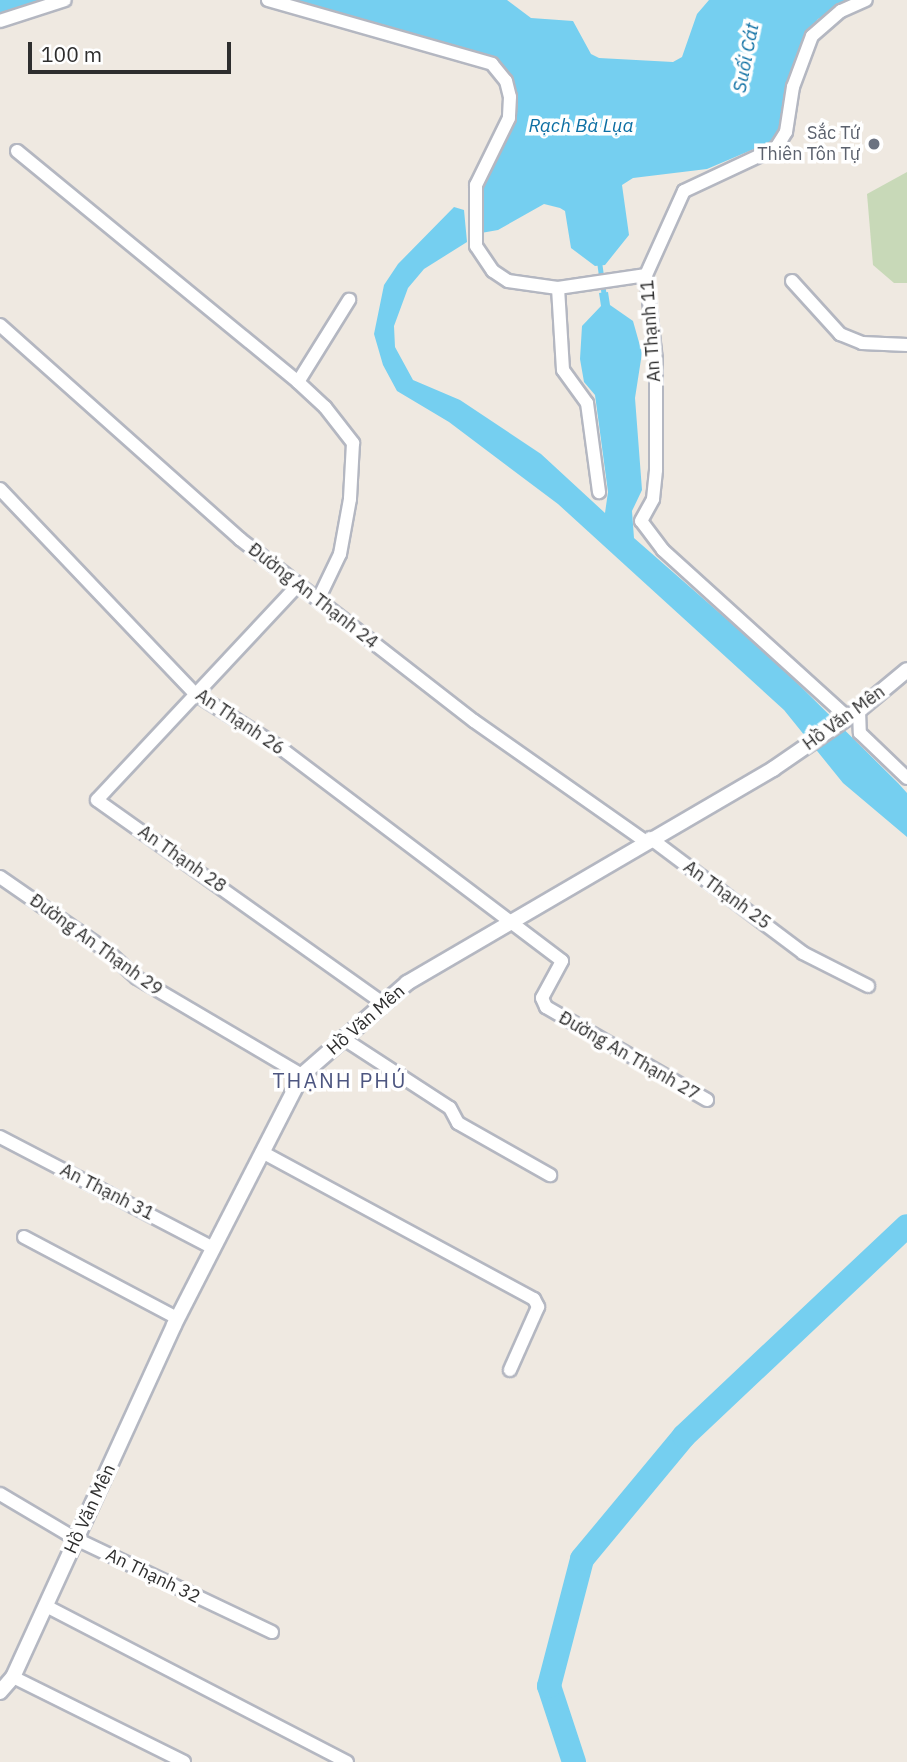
<!DOCTYPE html>
<meta charset="utf-8">
<style>
body{margin:0}
#map{position:relative;width:907px;height:1762px;overflow:hidden;background:#efe9e1;font-family:"IBM Plex Sans",sans-serif}
div>[style]{position:absolute}
.cemetery>*{inset:0;background:#c8d9b8}
.water>*{inset:0;background:#75cff0}
.stream>*{height:4.5px;margin:-2.25px;padding:0 2.25px;transform-origin:2.25px;border-radius:2.25px;background:#75cff0}
.river>*{height:24px;margin:-12px;padding:0 12px;transform-origin:12px;border-radius:12px;background:#75cff0}
.roads{filter:drop-shadow(2px 0 #b4b7c1) drop-shadow(-2px 0 #b4b7c1) drop-shadow(0 2px #b4b7c1) drop-shadow(0 -2px #b4b7c1)}
.minor>*{height:12px;margin:-6px;padding:0 6px;transform-origin:6px;border-radius:6px;background:#fff}
.tertiary>*{height:14px;margin:-7px;padding:0 7px;transform-origin:7px;border-radius:7px;background:#fff}
.dots>*{width:19px;height:19px;translate:-50% -50%;box-sizing:border-box;border:4px solid #fff;border-radius:50%}
span{translate:-50% -50%;white-space:nowrap;text-align:center;line-height:1.15;-webkit-text-stroke:7px #fff;paint-order:stroke}
.worship-label{font-size:18px;color:#5b616d}
.right{translate:-100% -50%;text-align:right}
.street-label{font-size:18px;color:#2e2e2e}
.water-label{font-size:19px;color:#0d6fa3;font-style:italic}
.quarter-label{font-size:21px;color:#4d5680;letter-spacing:2px}
.scale{position:absolute;left:28px;top:42px;width:203px;height:32px;box-sizing:border-box;border:4px solid #2e2e2e;border-top:0;padding-left:9px;font-size:21px;line-height:24px;white-space:nowrap;color:#2e2e2e;-webkit-text-stroke:5px #fff;paint-order:stroke}
</style>
<div id="map">
<div class="cemetery">
<i style="clip-path:polygon(907px 172px,907px 283px,894px 283px,873px 265px,867px 194px)"></i>
</div>
<div class="water">
<i style="clip-path:polygon(0 0,43px 0,0 15px)"></i>
<i style="clip-path:polygon(296px 0,507px 0,531px 18px,573px 21px,591px 54px,599px 58px,673px 62px,682px 57px,697px 14px,709px 0,862px 0,818px 19px,811px 29px,780px 133px,773px 141px,707px 169px,633px 178px,622px 185px,629px 235px,605px 265px,595px 266px,571px 248px,565px 211px,560px 208px,544px 204px,498px 230px,481px 233px,480px 187px,513px 97px,511px 77px,501px 66px,465px 48px)"></i>
<i style="clip-path:polygon(454px 207px,464px 210px,467px 242px,424px 269px,408px 288px,394px 326px,395px 347px,413px 380px,460px 400px,541px 454px,605px 513px,608px 492px,595px 395px,584px 382px,580px 359px,582px 326px,601px 306px,599px 293px,608px 292px,610px 305px,633px 321px,642px 353px,635px 398px,642px 490px,632px 511px,634px 538px,778px 664px,898px 783px,907px 793px,907px 837px,843px 783px,784px 710px,558px 504px,449px 422px,397px 391px,383px 365px,374px 334px,384px 285px,398px 264px)"></i>
</div>
<div class="stream">
<i style="left:600px;top:265px;width:28px;rotate:82deg"></i>
</div>
<div class="river">
<i style="left:574px;top:1762px;width:80px;rotate:-108.2deg"></i>
<i style="left:549px;top:1686px;width:131px;rotate:-75.4deg"></i>
<i style="left:582px;top:1559px;width:160px;rotate:-50.3deg"></i>
<i style="left:684px;top:1436px;width:306px;rotate:-43.3deg"></i>
</div>
<div class="roads">
<div class="minor">
<i style="left:268px;top:0;width:233px;rotate:15.9deg"></i>
<i style="left:492px;top:64px;width:22px;rotate:51deg"></i>
<i style="left:506px;top:81px;width:16px;rotate:76deg"></i>
<i style="left:510px;top:97px;width:21px;rotate:93deg"></i>
<i style="left:509px;top:118px;width:75px;rotate:116.2deg"></i>
<i style="left:476px;top:185px;width:61px;rotate:90deg"></i>
<i style="left:476px;top:246px;width:30px;rotate:56deg"></i>
<i style="left:493px;top:271px;width:18px;rotate:34deg"></i>
<i style="left:508px;top:281px;width:50px;rotate:8deg"></i>
<i style="left:558px;top:288px;width:89px;rotate:-8.4deg"></i>
<i style="left:0;top:21px;width:68px;rotate:-17.9deg"></i>
<i style="left:17px;top:151px;width:364px;rotate:39.4deg"></i>
<i style="left:298px;top:382px;width:37px;rotate:43deg"></i>
<i style="left:325px;top:407px;width:46px;rotate:52.1deg"></i>
<i style="left:353px;top:443px;width:56px;rotate:93.1deg"></i>
<i style="left:350px;top:499px;width:56px;rotate:100.3deg"></i>
<i style="left:340px;top:554px;width:51px;rotate:115.6deg"></i>
<i style="left:792px;top:281px;width:72px;rotate:47.8deg"></i>
<i style="left:840px;top:334px;width:24px;rotate:22deg"></i>
<i style="left:862px;top:343px;width:45px;rotate:2.5deg"></i>
<i style="left:558px;top:288px;width:82px;rotate:86.5deg"></i>
<i style="left:563px;top:370px;width:41px;rotate:54deg"></i>
<i style="left:587px;top:403px;width:90px;rotate:82.3deg"></i>
<i style="left:0;top:325px;width:322px;rotate:41.7deg"></i>
<i style="left:240px;top:539px;width:296px;rotate:37.9deg"></i>
<i style="left:474px;top:721px;width:209px;rotate:35.1deg"></i>
<i style="left:298px;top:382px;width:97px;rotate:-58.1deg"></i>
<i style="left:0;top:489px;width:282px;rotate:46.4deg"></i>
<i style="left:194px;top:693px;width:104px;rotate:32.5deg"></i>
<i style="left:282px;top:749px;width:351px;rotate:37.1deg"></i>
<i style="left:562px;top:961px;width:42px;rotate:118.4deg"></i>
<i style="left:542px;top:998px;width:10px;rotate:66deg"></i>
<i style="left:546px;top:1007px;width:186px;rotate:30deg"></i>
<i style="left:298px;top:585px;width:294px;rotate:133.1deg"></i>
<i style="left:97px;top:800px;width:352px;rotate:35.4deg"></i>
<i style="left:859px;top:710px;width:23px;rotate:88deg"></i>
<i style="left:860px;top:733px;width:65px;rotate:43.8deg"></i>
<i style="left:846px;top:716px;width:247px;rotate:-137.8deg"></i>
<i style="left:663px;top:550px;width:36px;rotate:-127deg"></i>
<i style="left:641px;top:521px;width:25px;rotate:-61deg"></i>
<i style="left:653px;top:499px;width:29px;rotate:-84deg"></i>
<i style="left:656px;top:470px;width:110px;rotate:-90deg"></i>
<i style="left:656px;top:360px;width:86px;rotate:-96.7deg"></i>
<i style="left:646px;top:275px;width:92px;rotate:-65.7deg"></i>
<i style="left:684px;top:191px;width:102px;rotate:-25.1deg"></i>
<i style="left:776px;top:148px;width:19px;rotate:-58deg"></i>
<i style="left:786px;top:132px;width:46px;rotate:-81.2deg"></i>
<i style="left:793px;top:87px;width:54px;rotate:-69.6deg"></i>
<i style="left:812px;top:36px;width:38px;rotate:-41deg"></i>
<i style="left:841px;top:11px;width:27px;rotate:-24deg"></i>
<i style="left:650px;top:838px;width:191px;rotate:36.9deg"></i>
<i style="left:803px;top:953px;width:73px;rotate:26.9deg"></i>
<i style="left:0;top:877px;width:130px;rotate:34.7deg"></i>
<i style="left:107px;top:951px;width:40px;rotate:42deg"></i>
<i style="left:137px;top:978px;width:191px;rotate:30.5deg"></i>
<i style="left:344px;top:1039px;width:126px;rotate:33.1deg"></i>
<i style="left:450px;top:1108px;width:17px;rotate:62deg"></i>
<i style="left:458px;top:1123px;width:106px;rotate:29.5deg"></i>
<i style="left:0;top:1137px;width:240px;rotate:27.5deg"></i>
<i style="left:262px;top:1152px;width:309px;rotate:28.4deg"></i>
<i style="left:534px;top:1299px;width:9px;rotate:63deg"></i>
<i style="left:538px;top:1307px;width:69px;rotate:114deg"></i>
<i style="left:24px;top:1237px;width:173px;rotate:27.9deg"></i>
<i style="left:0;top:1494px;width:88px;rotate:30.6deg"></i>
<i style="left:76px;top:1539px;width:217px;rotate:25.4deg"></i>
<i style="left:46px;top:1606px;width:339px;rotate:27.4deg"></i>
<i style="left:13px;top:1677px;width:191px;rotate:26.4deg"></i>
</div>
<div class="tertiary">
<i style="left:0;top:1692px;width:20px;rotate:-49deg"></i>
<i style="left:13px;top:1677px;width:387px;rotate:-65.4deg"></i>
<i style="left:174px;top:1325px;width:281px;rotate:-62.9deg"></i>
<i style="left:302px;top:1075px;width:140px;rotate:-41.2deg"></i>
<i style="left:407px;top:983px;width:424px;rotate:-30.3deg"></i>
<i style="left:773px;top:769px;width:104px;rotate:-34.5deg"></i>
<i style="left:859px;top:710px;width:62px;rotate:-39.8deg"></i>
</div>
</div>
<div class="dots">
<i style="left:874px;top:144px;background:#6b7280"></i>
</div>
<div class="worship-label">
<span class="right" style="left:860px;top:144px">Sắc Tứ<br>Thiên Tôn Tự</span>
</div>
<div class="street-label">
<span style="left:651px;top:331px;rotate:-94deg">An Thạnh 11</span>
<span style="left:313px;top:596px;rotate:38deg">Đường An Thạnh 24</span>
<span style="left:844px;top:718px;rotate:-36deg">Hồ Văn Mên</span>
<span style="left:240px;top:722px;rotate:34deg">An Thạnh 26</span>
<span style="left:182px;top:859px;rotate:35deg">An Thạnh 28</span>
<span style="left:727px;top:895px;rotate:36deg">An Thạnh 25</span>
<span style="left:96px;top:945px;rotate:36deg">Đường An Thạnh 29</span>
<span style="left:366px;top:1020px;rotate:-41deg">Hồ Văn Mên</span>
<span style="left:629px;top:1056px;rotate:30deg">Đường An Thạnh 27</span>
<span style="left:107px;top:1192px;rotate:27deg">An Thạnh 31</span>
<span style="left:90px;top:1509px;rotate:-65deg">Hồ Văn Mên</span>
<span style="left:153px;top:1576px;rotate:26deg">An Thạnh 32</span>
</div>
<div class="water-label">
<span style="left:746px;top:58px;rotate:-79deg">Suối Cát</span>
<span style="left:581px;top:126px">Rạch Bà Lụa</span>
</div>
<div class="quarter-label">
<span style="left:340px;top:1080px">THẠNH PHÚ</span>
</div>
<div class="scale">100 m</div>
</div>
